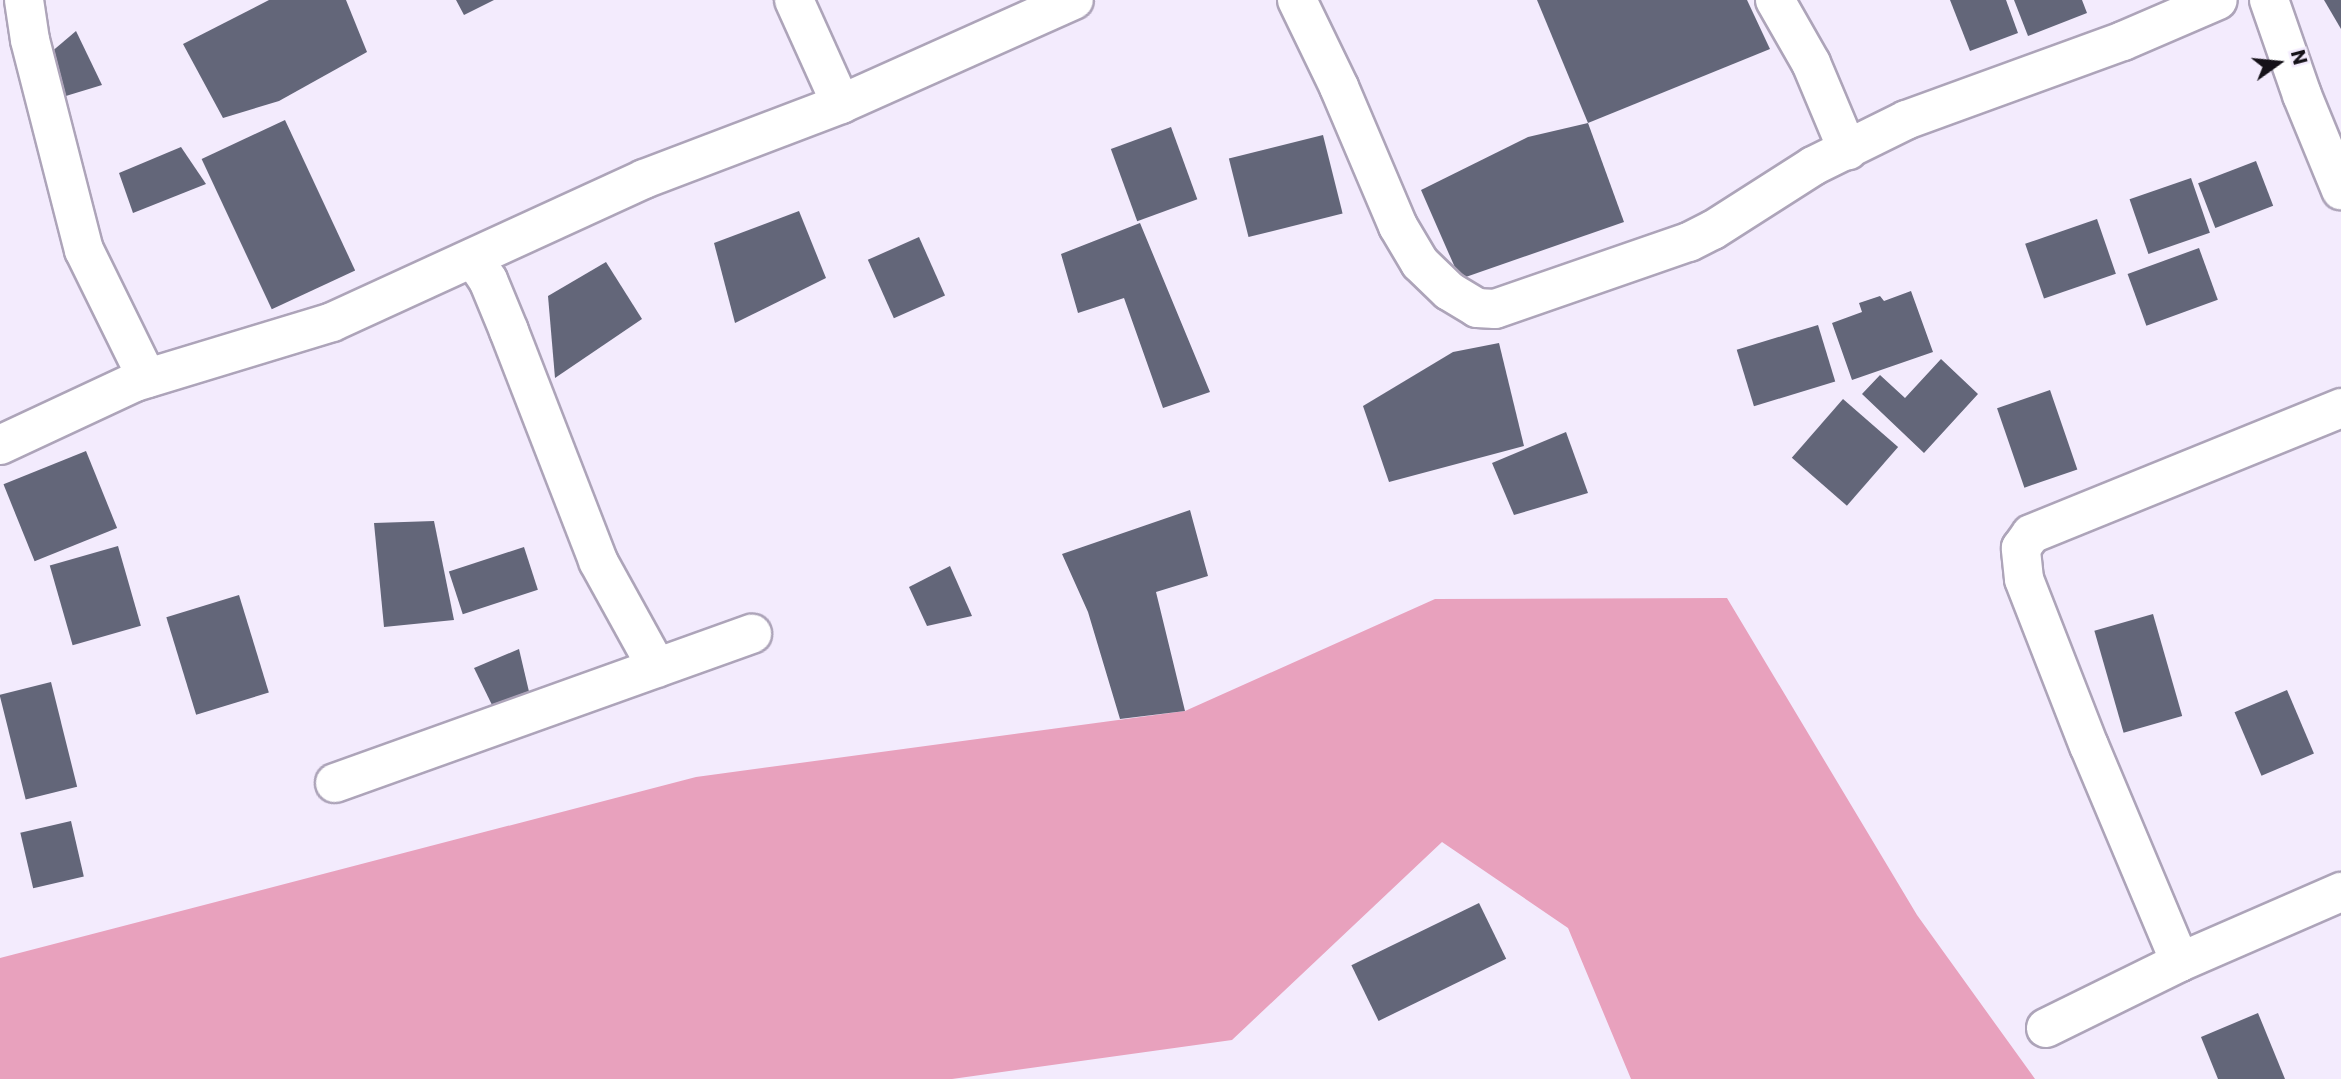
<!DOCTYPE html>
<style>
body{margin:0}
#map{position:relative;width:2341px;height:1079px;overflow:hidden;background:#f3ebfd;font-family:Poppins,sans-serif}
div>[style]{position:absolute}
.forest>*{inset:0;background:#e8a1bd}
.building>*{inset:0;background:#636679;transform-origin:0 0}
.roads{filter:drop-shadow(2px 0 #ada4b9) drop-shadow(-2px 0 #ada4b9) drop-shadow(0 2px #ada4b9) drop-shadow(0 -2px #ada4b9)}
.minor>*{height:38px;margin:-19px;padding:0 19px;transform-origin:19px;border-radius:19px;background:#fff}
span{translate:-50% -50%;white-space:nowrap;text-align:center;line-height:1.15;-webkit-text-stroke:5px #f3ebfd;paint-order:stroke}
.north{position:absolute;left:2243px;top:28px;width:70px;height:70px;-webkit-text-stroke:5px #f3ebfd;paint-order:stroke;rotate:75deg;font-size:19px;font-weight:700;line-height:28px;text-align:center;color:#151219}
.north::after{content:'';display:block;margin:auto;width:24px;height:32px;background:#151219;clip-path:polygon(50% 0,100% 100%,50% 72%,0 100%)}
</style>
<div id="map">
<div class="forest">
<i style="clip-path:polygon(1727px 598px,1917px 915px,2035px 1079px,1631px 1079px,1568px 928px,1442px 842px,1232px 1040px,952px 1079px,0 1079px,0 958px,696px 777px,1185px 711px,1435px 599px)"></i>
</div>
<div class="building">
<i style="clip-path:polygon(269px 0,346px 0,367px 52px,279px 101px,223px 118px,183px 44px)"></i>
<i style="clip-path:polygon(456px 0,494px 0,464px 15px)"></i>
<i style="clip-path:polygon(1537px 0,1747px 0,1770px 49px,1588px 123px)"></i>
<i style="clip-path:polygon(1950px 0,2006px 0,2018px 33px,1970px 51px)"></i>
<i style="clip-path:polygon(2014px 0,2082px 0,2087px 13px,2028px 36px)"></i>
<i style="clip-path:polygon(2324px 0,2341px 0,2341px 29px)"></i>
<i style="clip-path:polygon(76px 31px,102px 85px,56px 99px,43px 59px)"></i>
<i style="left:285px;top:120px;width:166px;height:92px;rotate:65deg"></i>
<i style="clip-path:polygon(1588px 123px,1624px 222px,1460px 279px,1421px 190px,1528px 137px)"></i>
<i style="left:1171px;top:127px;width:77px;height:64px;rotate:70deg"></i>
<i style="left:1323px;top:135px;width:81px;height:97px;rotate:76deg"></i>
<i style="clip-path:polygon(181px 147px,206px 184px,133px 213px,119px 173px)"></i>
<i style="left:2256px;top:161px;width:48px;height:62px;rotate:69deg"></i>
<i style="left:2191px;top:178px;width:58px;height:65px;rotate:71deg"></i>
<i style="clip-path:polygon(799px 211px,826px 278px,735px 323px,714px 243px)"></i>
<i style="left:2097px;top:219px;width:58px;height:76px;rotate:71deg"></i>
<i style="clip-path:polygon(1140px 223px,1210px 392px,1163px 408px,1124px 298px,1078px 313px,1061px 254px)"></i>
<i style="left:919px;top:237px;width:64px;height:56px;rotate:66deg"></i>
<i style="left:2199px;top:248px;width:55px;height:76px;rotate:70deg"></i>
<i style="clip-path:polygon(606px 262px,642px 319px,555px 378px,548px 296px)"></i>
<i style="clip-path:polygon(1911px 291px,1933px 352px,1852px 380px,1832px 323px,1862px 312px,1859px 303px,1880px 296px,1884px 301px)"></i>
<i style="left:1818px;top:325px;width:59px;height:85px;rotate:73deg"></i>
<i style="clip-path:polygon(1499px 343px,1524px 446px,1389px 482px,1363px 406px,1453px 352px)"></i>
<i style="clip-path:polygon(1941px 359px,1978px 394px,1924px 453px,1862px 394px,1880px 375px,1905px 398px)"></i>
<i style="left:2050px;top:390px;width:84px;height:56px;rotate:71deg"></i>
<i style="left:1843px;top:399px;width:73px;height:78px;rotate:41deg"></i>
<i style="clip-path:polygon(1566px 432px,1588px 493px,1514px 515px,1492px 463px)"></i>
<i style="left:86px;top:451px;width:83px;height:89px;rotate:68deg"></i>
<i style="clip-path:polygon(1190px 510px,1208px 576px,1156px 592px,1185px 711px,1120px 719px,1088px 612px,1062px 554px)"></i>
<i style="clip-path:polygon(434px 521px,454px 620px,384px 627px,374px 523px)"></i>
<i style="left:118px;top:546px;width:83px;height:71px;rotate:74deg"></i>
<i style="left:524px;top:547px;width:45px;height:79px;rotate:72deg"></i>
<i style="clip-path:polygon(950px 566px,972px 616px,927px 626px,909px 587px)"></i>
<i style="left:239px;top:595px;width:102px;height:76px;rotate:73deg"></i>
<i style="left:2153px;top:614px;width:106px;height:61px;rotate:74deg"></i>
<i style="clip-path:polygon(519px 649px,530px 696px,493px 707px,474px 668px)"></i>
<i style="left:51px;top:682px;width:108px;height:53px;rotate:76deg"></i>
<i style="left:2287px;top:690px;width:69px;height:57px;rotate:67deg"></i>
<i style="left:71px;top:821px;width:57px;height:52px;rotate:77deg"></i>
<i style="left:1479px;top:903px;width:62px;height:142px;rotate:64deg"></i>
<i style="clip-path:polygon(2258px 1013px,2285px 1079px,2218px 1079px,2201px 1037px)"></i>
</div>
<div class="roads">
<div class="minor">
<i style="left:24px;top:0;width:40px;rotate:81.5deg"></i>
<i style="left:30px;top:40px;width:217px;rotate:75.6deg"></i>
<i style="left:84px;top:250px;width:143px;rotate:63.8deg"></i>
<i style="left:794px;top:0;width:114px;rotate:65.7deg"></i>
<i style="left:1297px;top:0;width:97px;rotate:64.2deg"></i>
<i style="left:1339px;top:87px;width:151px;rotate:67deg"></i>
<i style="left:1398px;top:226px;width:43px;rotate:59.3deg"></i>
<i style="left:1420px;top:263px;width:40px;rotate:44deg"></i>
<i style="left:1449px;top:291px;width:33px;rotate:31deg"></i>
<i style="left:1477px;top:308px;width:18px;rotate:3deg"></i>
<i style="left:1495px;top:309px;width:205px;rotate:-19.1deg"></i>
<i style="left:1689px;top:242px;width:27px;rotate:-27deg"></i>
<i style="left:1713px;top:230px;width:119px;rotate:-32.6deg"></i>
<i style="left:1813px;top:166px;width:104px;rotate:-26.3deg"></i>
<i style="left:1906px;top:120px;width:231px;rotate:-20deg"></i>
<i style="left:2123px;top:41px;width:103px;rotate:-23.3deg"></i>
<i style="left:1775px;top:0;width:73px;rotate:60.3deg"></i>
<i style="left:1811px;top:63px;width:95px;rotate:67.2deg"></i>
<i style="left:2269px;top:0;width:101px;rotate:70.8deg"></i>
<i style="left:2302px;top:95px;width:103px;rotate:67.7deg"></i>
<i style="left:473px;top:258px;width:27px;rotate:56deg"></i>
<i style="left:488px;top:280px;width:55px;rotate:67.6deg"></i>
<i style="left:509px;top:331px;width:247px;rotate:68.8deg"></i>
<i style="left:598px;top:561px;width:122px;rotate:61.1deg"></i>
<i style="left:0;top:445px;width:149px;rotate:-25deg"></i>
<i style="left:135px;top:382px;width:206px;rotate:-16.9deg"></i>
<i style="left:332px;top:322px;width:343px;rotate:-24.6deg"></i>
<i style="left:644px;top:179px;width:211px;rotate:-20.8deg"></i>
<i style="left:841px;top:104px;width:255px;rotate:-24.1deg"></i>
<i style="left:335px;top:783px;width:443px;rotate:-19.7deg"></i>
<i style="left:2180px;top:962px;width:234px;rotate:-112.8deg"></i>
<i style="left:2089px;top:746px;width:179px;rotate:-111.3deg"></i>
<i style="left:2024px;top:579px;width:31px;rotate:-96deg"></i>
<i style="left:2021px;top:548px;width:17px;rotate:-54deg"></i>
<i style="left:2031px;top:534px;width:335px;rotate:-22.1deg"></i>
<i style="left:2046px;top:1028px;width:149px;rotate:-26.2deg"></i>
<i style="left:2180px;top:962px;width:176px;rotate:-23.5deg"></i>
</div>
</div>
<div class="north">N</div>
</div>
